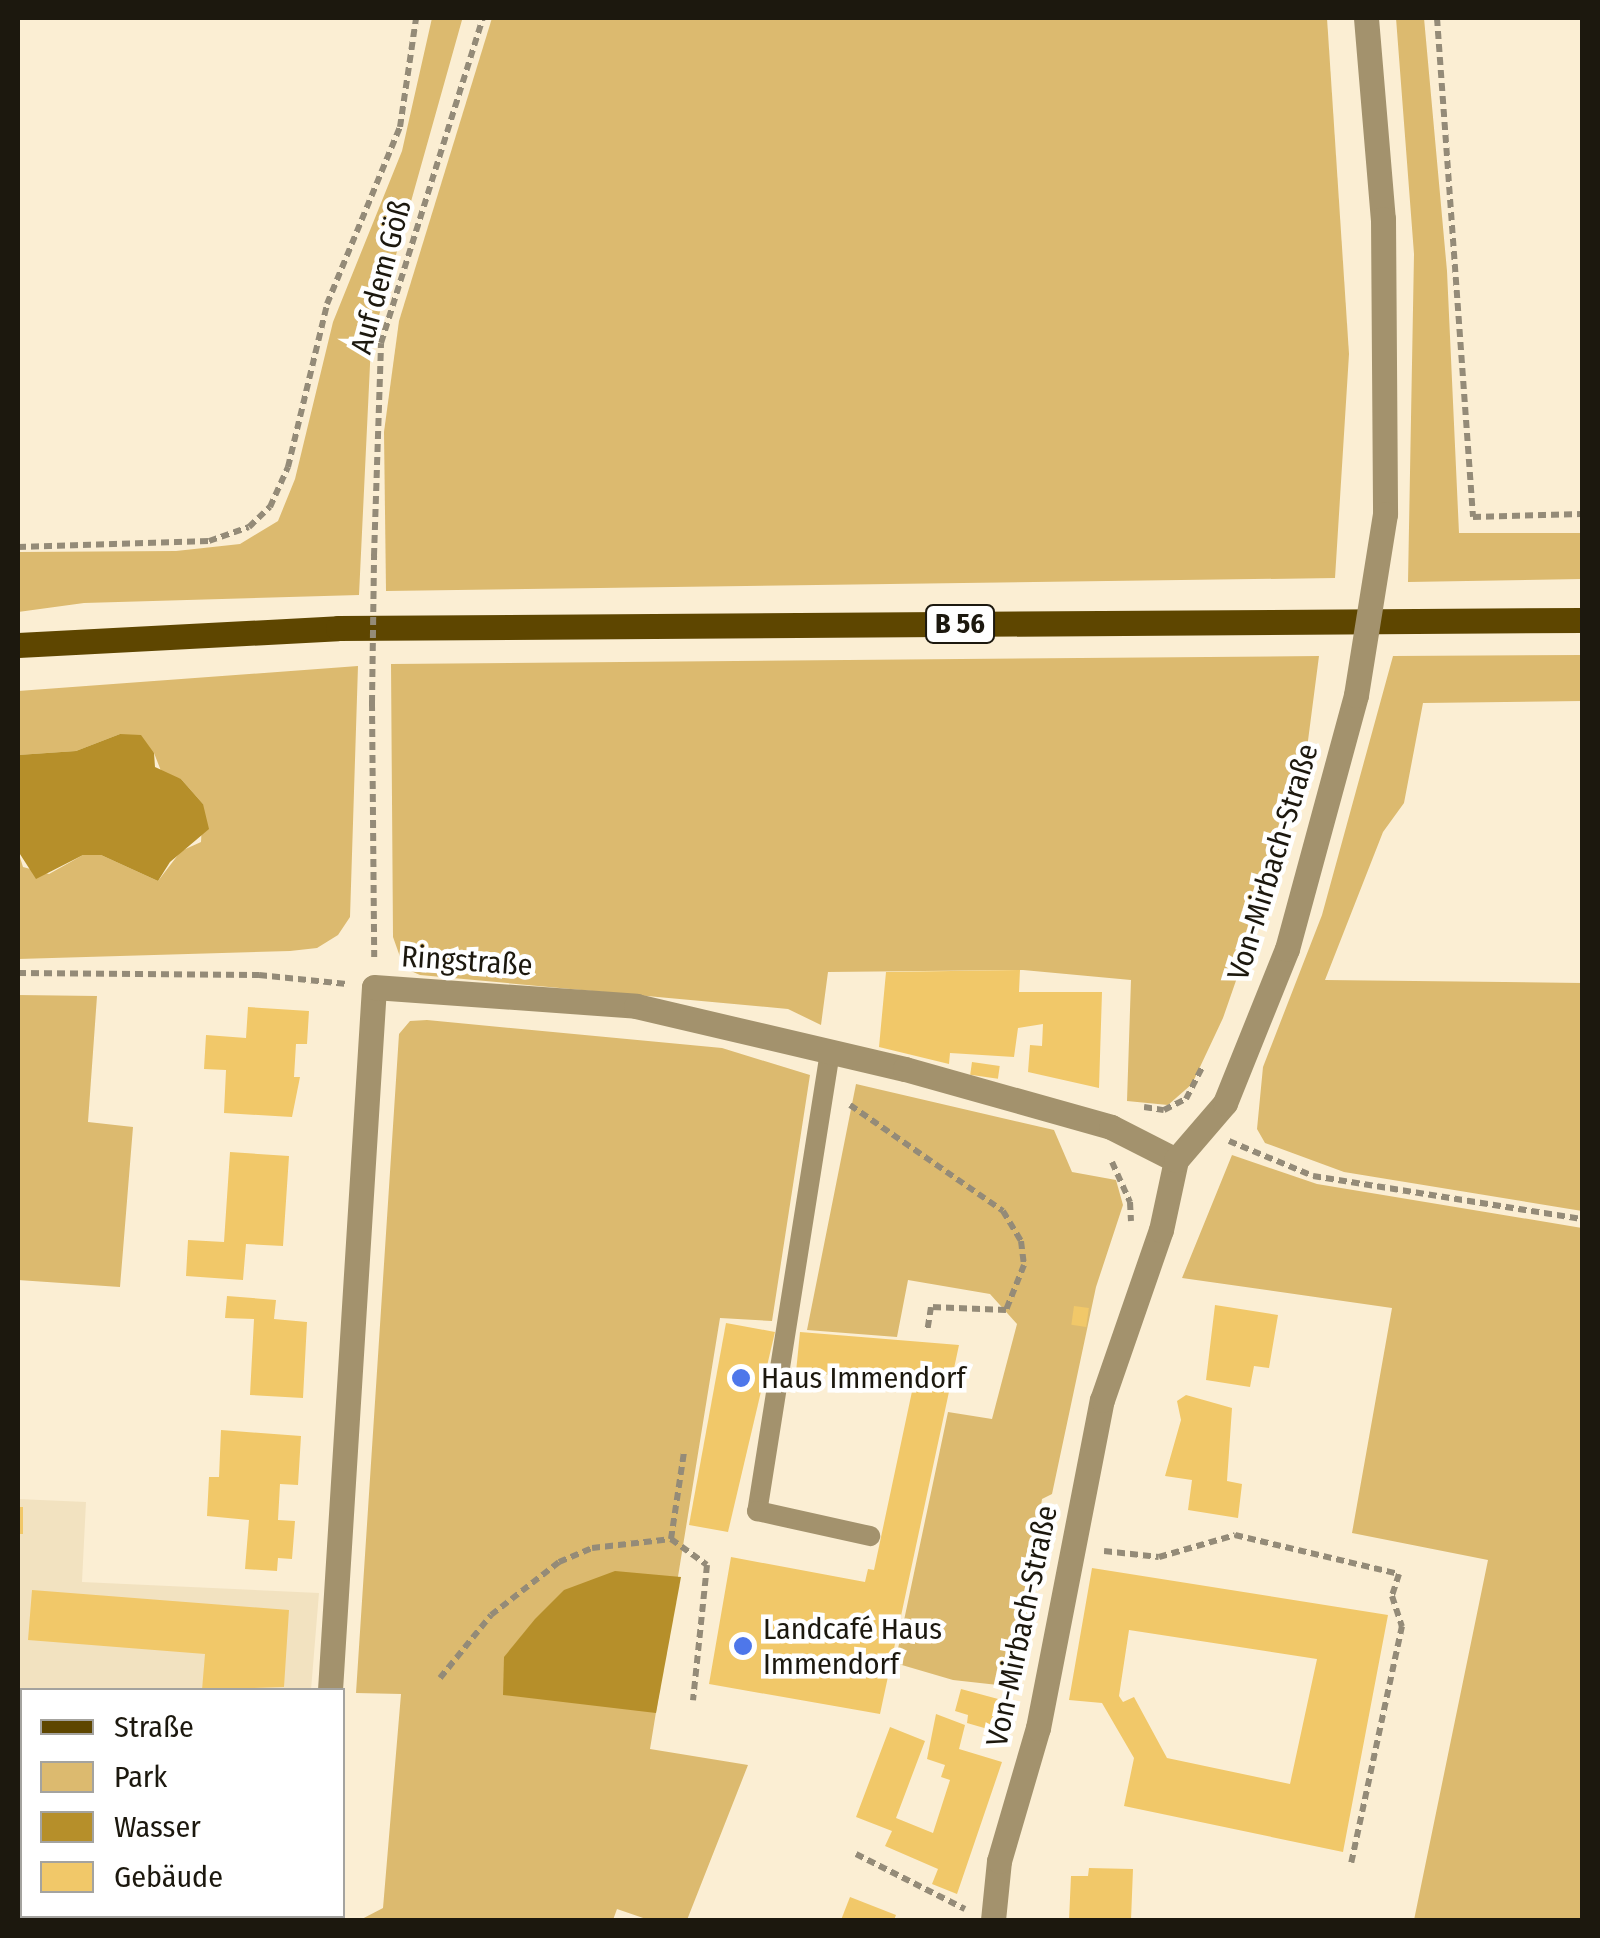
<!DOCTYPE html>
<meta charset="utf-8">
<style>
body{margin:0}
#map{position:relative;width:1600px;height:1938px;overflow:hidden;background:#fbeed3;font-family:"Fira Sans Condensed",sans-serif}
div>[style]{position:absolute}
.built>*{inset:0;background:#f2e2c0}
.green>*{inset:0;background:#dcba6f}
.water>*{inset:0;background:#b68f2a}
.building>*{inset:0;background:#f1c869;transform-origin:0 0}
.path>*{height:6px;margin-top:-3px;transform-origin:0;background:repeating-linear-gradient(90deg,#948b78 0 8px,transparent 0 13px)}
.lane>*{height:20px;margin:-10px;padding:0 10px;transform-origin:10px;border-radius:10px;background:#a3926d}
.street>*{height:25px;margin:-12.5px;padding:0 12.5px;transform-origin:12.5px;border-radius:12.5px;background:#a3926d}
.primary>*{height:25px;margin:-12.5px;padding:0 12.5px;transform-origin:12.5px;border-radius:12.5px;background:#5e4600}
.path-bridge>*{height:6px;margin-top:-3px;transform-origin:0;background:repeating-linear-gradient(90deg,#948b78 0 8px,transparent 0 13px)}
.street-bridge>*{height:25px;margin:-12.5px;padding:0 12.5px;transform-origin:12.5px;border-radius:12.5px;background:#a3926d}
.dots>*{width:28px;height:28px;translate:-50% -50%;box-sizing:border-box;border:5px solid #fff;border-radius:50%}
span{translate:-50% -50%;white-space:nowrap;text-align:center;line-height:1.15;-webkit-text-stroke:9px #fff;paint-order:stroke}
.shield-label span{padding:2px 8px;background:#fff;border:2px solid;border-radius:8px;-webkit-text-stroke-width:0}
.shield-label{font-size:28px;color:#1c180e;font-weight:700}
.street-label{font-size:30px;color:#1c180e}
.poi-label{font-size:30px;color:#1c180e}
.left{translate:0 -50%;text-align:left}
.frame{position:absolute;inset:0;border:20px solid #1c180e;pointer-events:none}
.legend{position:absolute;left:20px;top:1688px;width:325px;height:230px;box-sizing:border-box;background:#fff;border:2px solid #a4a39f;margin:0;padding:12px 18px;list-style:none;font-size:30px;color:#1c180e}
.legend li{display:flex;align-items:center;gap:20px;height:50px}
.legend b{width:50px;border:2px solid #a4a39f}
</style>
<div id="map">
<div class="built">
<i style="clip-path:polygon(18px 1499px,86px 1502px,82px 1582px,319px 1593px,311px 1690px,22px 1690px,22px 1916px,292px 1916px,291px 1920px,18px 1920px)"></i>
</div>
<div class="green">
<i style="clip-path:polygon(432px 18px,462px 20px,371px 344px,359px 595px,84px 603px,18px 612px,18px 552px,176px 551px,240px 544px,278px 521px,295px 479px,333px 322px,402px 151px)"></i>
<i style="clip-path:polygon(492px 18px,1327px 18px,1349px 354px,1335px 578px,386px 591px,384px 432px,399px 321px)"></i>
<i style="clip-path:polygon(1396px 18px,1424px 18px,1447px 271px,1459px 533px,1582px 533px,1582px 579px,1408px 582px,1414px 254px)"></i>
<i style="clip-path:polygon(1582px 655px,1582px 701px,1423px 703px,1404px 803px,1383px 832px,1325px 980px,1582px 983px,1582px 1211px,1344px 1172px,1265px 1143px,1257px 1129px,1263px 1067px,1322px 915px,1393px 656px)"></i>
<i style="clip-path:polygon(1319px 656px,1306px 756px,1273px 874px,1223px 1018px,1192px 1084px,1168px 1105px,1127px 1101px,1131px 980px,1023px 970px,828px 972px,821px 1025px,788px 1009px,420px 975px,404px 968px,393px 937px,391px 664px)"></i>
<i style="clip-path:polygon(358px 666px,350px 917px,338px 935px,317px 948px,290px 951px,18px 959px,18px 851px,23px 867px,49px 874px,83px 855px,101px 855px,158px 881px,181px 851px,201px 842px,203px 804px,181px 779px,163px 776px,154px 753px,120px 734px,76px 751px,18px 755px,18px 691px)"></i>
<i style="clip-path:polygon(18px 995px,97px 996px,88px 1122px,133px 1127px,120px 1287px,18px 1280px)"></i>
<i style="clip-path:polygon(427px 1020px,722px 1048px,810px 1075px,772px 1321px,720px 1318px,650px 1749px,748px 1765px,687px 1920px,649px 1920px,617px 1909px,613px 1920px,360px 1920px,383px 1908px,401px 1694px,356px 1693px,399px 1034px,410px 1021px)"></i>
<i style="clip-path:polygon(856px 1084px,1054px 1130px,1072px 1172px,1116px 1180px,1123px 1205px,1096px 1287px,1052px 1494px,1042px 1499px,1036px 1541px,1044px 1546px,1016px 1687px,953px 1680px,895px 1663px,948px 1412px,992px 1419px,1017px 1324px,990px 1294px,908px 1280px,897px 1337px,807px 1330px)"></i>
<i style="clip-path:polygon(1232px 1155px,1317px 1184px,1582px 1228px,1582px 1920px,1414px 1920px,1488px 1560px,1352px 1533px,1392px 1308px,1182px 1278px)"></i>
</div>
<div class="water">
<i style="clip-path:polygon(120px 734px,141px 735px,154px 753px,155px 767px,181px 779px,203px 804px,209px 829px,170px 862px,158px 881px,101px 855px,83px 855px,36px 879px,18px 851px,18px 755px,76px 751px)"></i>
<i style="clip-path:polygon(615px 1571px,681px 1577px,656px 1713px,503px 1695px,504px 1657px,535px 1619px,564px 1590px)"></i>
</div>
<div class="building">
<i style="clip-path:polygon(1020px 970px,1019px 992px,1102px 992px,1099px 1088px,1028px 1072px,1030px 1045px,1042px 1046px,1043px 1024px,1018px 1028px,1014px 1057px,950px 1053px,949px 1064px,879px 1047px,886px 972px)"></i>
<i style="clip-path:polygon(248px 1007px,309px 1011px,307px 1044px,296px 1044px,294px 1077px,300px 1077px,292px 1117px,224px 1113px,226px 1070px,204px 1069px,206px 1035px,246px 1038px)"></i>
<i style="left:972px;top:1062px;width:28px;height:13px;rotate:8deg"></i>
<i style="clip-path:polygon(230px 1152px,289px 1156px,283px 1246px,246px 1244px,243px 1280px,186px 1276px,188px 1240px,224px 1242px)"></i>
<i style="clip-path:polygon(227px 1296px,276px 1300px,274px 1319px,307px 1322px,303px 1398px,250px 1395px,254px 1319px,225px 1318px)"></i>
<i style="clip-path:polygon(1215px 1305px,1278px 1315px,1269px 1368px,1254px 1366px,1250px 1387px,1206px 1380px)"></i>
<i style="left:1074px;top:1306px;width:15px;height:19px;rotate:8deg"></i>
<i style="clip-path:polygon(726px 1323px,775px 1332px,728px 1532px,689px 1525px)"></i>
<i style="clip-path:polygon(800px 1332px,959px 1345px,880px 1714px,709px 1684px,731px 1557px,865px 1582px,868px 1569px,874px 1570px,914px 1382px,796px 1372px)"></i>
<i style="clip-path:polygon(1186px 1395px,1232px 1408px,1227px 1481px,1242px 1484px,1238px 1518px,1188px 1510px,1192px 1480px,1165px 1476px,1181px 1420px,1177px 1401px)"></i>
<i style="clip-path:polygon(221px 1430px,301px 1436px,298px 1485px,280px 1484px,278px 1520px,295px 1521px,292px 1559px,278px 1558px,277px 1571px,245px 1569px,249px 1520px,207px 1516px,209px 1477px,219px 1477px)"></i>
<i style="left:18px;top:1507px;width:5px;height:27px"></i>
<i style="clip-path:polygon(evenodd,1092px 1568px,1388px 1615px,1343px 1852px,1124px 1806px,1134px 1758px,1102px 1703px,1069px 1700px,1092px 1568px,1129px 1630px,1317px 1659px,1290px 1784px,1167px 1758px,1134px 1697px,1123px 1702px,1119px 1696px,1129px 1630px)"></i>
<i style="clip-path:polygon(32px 1590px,289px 1610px,284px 1687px,202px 1690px,205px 1654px,28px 1640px)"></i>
<i style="clip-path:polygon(961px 1689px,1013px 1703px,1005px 1734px,967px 1723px,968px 1715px,955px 1711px)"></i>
<i style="clip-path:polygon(936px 1714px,965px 1725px,959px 1749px,1002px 1762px,957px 1894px,932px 1884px,938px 1869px,885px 1846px,892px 1831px,856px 1817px,890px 1727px,925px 1741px,896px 1818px,933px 1833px,950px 1780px,941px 1777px,945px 1765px,927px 1759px)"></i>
<i style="clip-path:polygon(18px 1846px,22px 1916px,268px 1916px,268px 1920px,18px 1920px)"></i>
<i style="clip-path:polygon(1089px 1868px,1133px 1869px,1131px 1920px,1069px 1920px,1071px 1876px,1088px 1876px)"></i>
<i style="clip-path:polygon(850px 1897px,896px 1915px,894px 1920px,841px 1920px)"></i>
</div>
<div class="path">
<i style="left:1437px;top:18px;width:500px;rotate:85.87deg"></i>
<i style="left:1473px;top:517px;width:109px;rotate:-1.6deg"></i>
<i style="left:18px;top:547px;width:191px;rotate:-1.8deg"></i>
<i style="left:209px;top:541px;width:42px;rotate:-19.3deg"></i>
<i style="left:249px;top:527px;width:29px;rotate:-44deg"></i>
<i style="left:270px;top:507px;width:44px;rotate:-65.8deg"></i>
<i style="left:288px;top:467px;width:168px;rotate:-76.5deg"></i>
<i style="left:327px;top:304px;width:191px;rotate:-67.6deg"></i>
<i style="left:400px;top:127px;width:110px;rotate:-81.6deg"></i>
<i style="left:374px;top:556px;width:213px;rotate:-88.1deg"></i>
<i style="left:381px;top:343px;width:341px;rotate:-72.6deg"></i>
<i style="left:372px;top:703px;width:254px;rotate:89.5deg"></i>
<i style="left:18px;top:973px;width:241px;rotate:0.5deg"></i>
<i style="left:259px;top:975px;width:88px;rotate:5.8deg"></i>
<i style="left:850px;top:1105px;width:186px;rotate:34.7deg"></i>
<i style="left:1003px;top:1211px;width:35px;rotate:59deg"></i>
<i style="left:1021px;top:1241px;width:24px;rotate:83deg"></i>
<i style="left:1024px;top:1265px;width:48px;rotate:111.8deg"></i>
<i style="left:1006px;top:1310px;width:75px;rotate:-177.7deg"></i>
<i style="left:931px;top:1307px;width:24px;rotate:99deg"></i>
<i style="left:1144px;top:1107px;width:20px;rotate:9deg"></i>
<i style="left:1164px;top:1110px;width:25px;rotate:-27deg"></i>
<i style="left:1186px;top:1099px;width:38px;rotate:-63deg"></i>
<i style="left:1229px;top:1141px;width:91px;rotate:22.6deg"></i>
<i style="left:1313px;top:1176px;width:272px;rotate:9.1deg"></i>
<i style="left:1112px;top:1162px;width:44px;rotate:65.8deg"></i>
<i style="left:1130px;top:1202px;width:19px;rotate:87deg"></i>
<i style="left:671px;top:1539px;width:44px;rotate:35.8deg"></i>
<i style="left:707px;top:1565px;width:136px;rotate:95.9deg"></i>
<i style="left:1104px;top:1551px;width:55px;rotate:6.2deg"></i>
<i style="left:1159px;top:1557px;width:79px;rotate:-16.1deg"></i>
<i style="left:1235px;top:1535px;width:169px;rotate:13.4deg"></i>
<i style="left:1399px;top:1574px;width:23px;rotate:108deg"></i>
<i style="left:1392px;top:1596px;width:32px;rotate:72deg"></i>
<i style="left:1402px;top:1626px;width:242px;rotate:102.1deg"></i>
<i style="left:440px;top:1678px;width:81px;rotate:-51deg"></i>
<i style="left:491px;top:1615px;width:86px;rotate:-37.9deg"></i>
<i style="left:559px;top:1562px;width:36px;rotate:-23deg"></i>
<i style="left:592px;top:1548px;width:80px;rotate:-6.5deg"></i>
<i style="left:671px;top:1539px;width:88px;rotate:-81.5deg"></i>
<i style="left:856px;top:1854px;width:122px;rotate:26.8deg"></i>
</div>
<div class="lane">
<i style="left:830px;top:1052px;width:465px;rotate:99deg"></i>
<i style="left:757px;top:1511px;width:116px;rotate:12.5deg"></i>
<i style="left:18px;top:1733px;width:4px"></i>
</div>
<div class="street">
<i style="left:1366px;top:18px;width:202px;rotate:85.2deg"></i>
<i style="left:1383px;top:219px;width:295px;rotate:89.6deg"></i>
<i style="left:330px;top:1690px;width:704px;rotate:-86.42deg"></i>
<i style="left:374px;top:987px;width:263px;rotate:4.1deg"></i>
<i style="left:636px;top:1006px;width:276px;rotate:13.2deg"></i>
<i style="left:905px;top:1069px;width:214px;rotate:15.7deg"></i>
<i style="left:1111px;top:1127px;width:73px;rotate:26.9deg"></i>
<i style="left:309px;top:1920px;width:4px;rotate:-90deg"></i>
<i style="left:993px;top:1920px;width:59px;rotate:-84.2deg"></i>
<i style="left:999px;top:1861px;width:139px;rotate:-73.7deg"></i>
<i style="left:1038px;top:1728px;width:334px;rotate:-79deg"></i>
<i style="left:1102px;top:1400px;width:180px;rotate:-70.9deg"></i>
<i style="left:1161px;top:1230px;width:72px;rotate:-77.9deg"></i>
<i style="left:1176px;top:1160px;width:75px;rotate:-49.3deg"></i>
<i style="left:1225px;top:1103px;width:166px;rotate:-68.1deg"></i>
<i style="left:1287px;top:949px;width:263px;rotate:-74.8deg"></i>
</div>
<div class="primary">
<i style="left:18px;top:645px;width:320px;rotate:-3deg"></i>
<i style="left:338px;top:628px;width:1244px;rotate:-0.37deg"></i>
</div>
<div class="path-bridge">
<i style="left:372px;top:703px;width:147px;rotate:-89.2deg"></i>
</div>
<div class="street-bridge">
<i style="left:1356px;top:695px;width:183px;rotate:-80.9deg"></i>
</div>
<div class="dots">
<i style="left:741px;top:1378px;background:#4e77ea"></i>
<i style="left:743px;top:1646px;background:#4e77ea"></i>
</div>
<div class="shield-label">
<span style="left:960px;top:624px">B 56</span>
</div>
<div class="street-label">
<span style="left:381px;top:277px;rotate:-75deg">Auf dem Göß</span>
<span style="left:1273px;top:862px;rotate:-73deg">Von-Mirbach-Straße</span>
<span style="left:467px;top:961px;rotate:4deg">Ringstraße</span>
<span style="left:1022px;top:1626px;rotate:-78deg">Von-Mirbach-Straße</span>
</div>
<div class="poi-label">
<span class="left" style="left:761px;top:1378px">Haus Immendorf</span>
<span class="left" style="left:763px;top:1646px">Landcafé Haus<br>Immendorf</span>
</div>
<div class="frame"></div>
<ul class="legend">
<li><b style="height:12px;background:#5e4600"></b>Straße</li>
<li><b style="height:28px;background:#dcba6f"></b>Park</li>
<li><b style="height:28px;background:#b68f2a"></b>Wasser</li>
<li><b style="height:28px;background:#f1c869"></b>Gebäude</li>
</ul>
</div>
